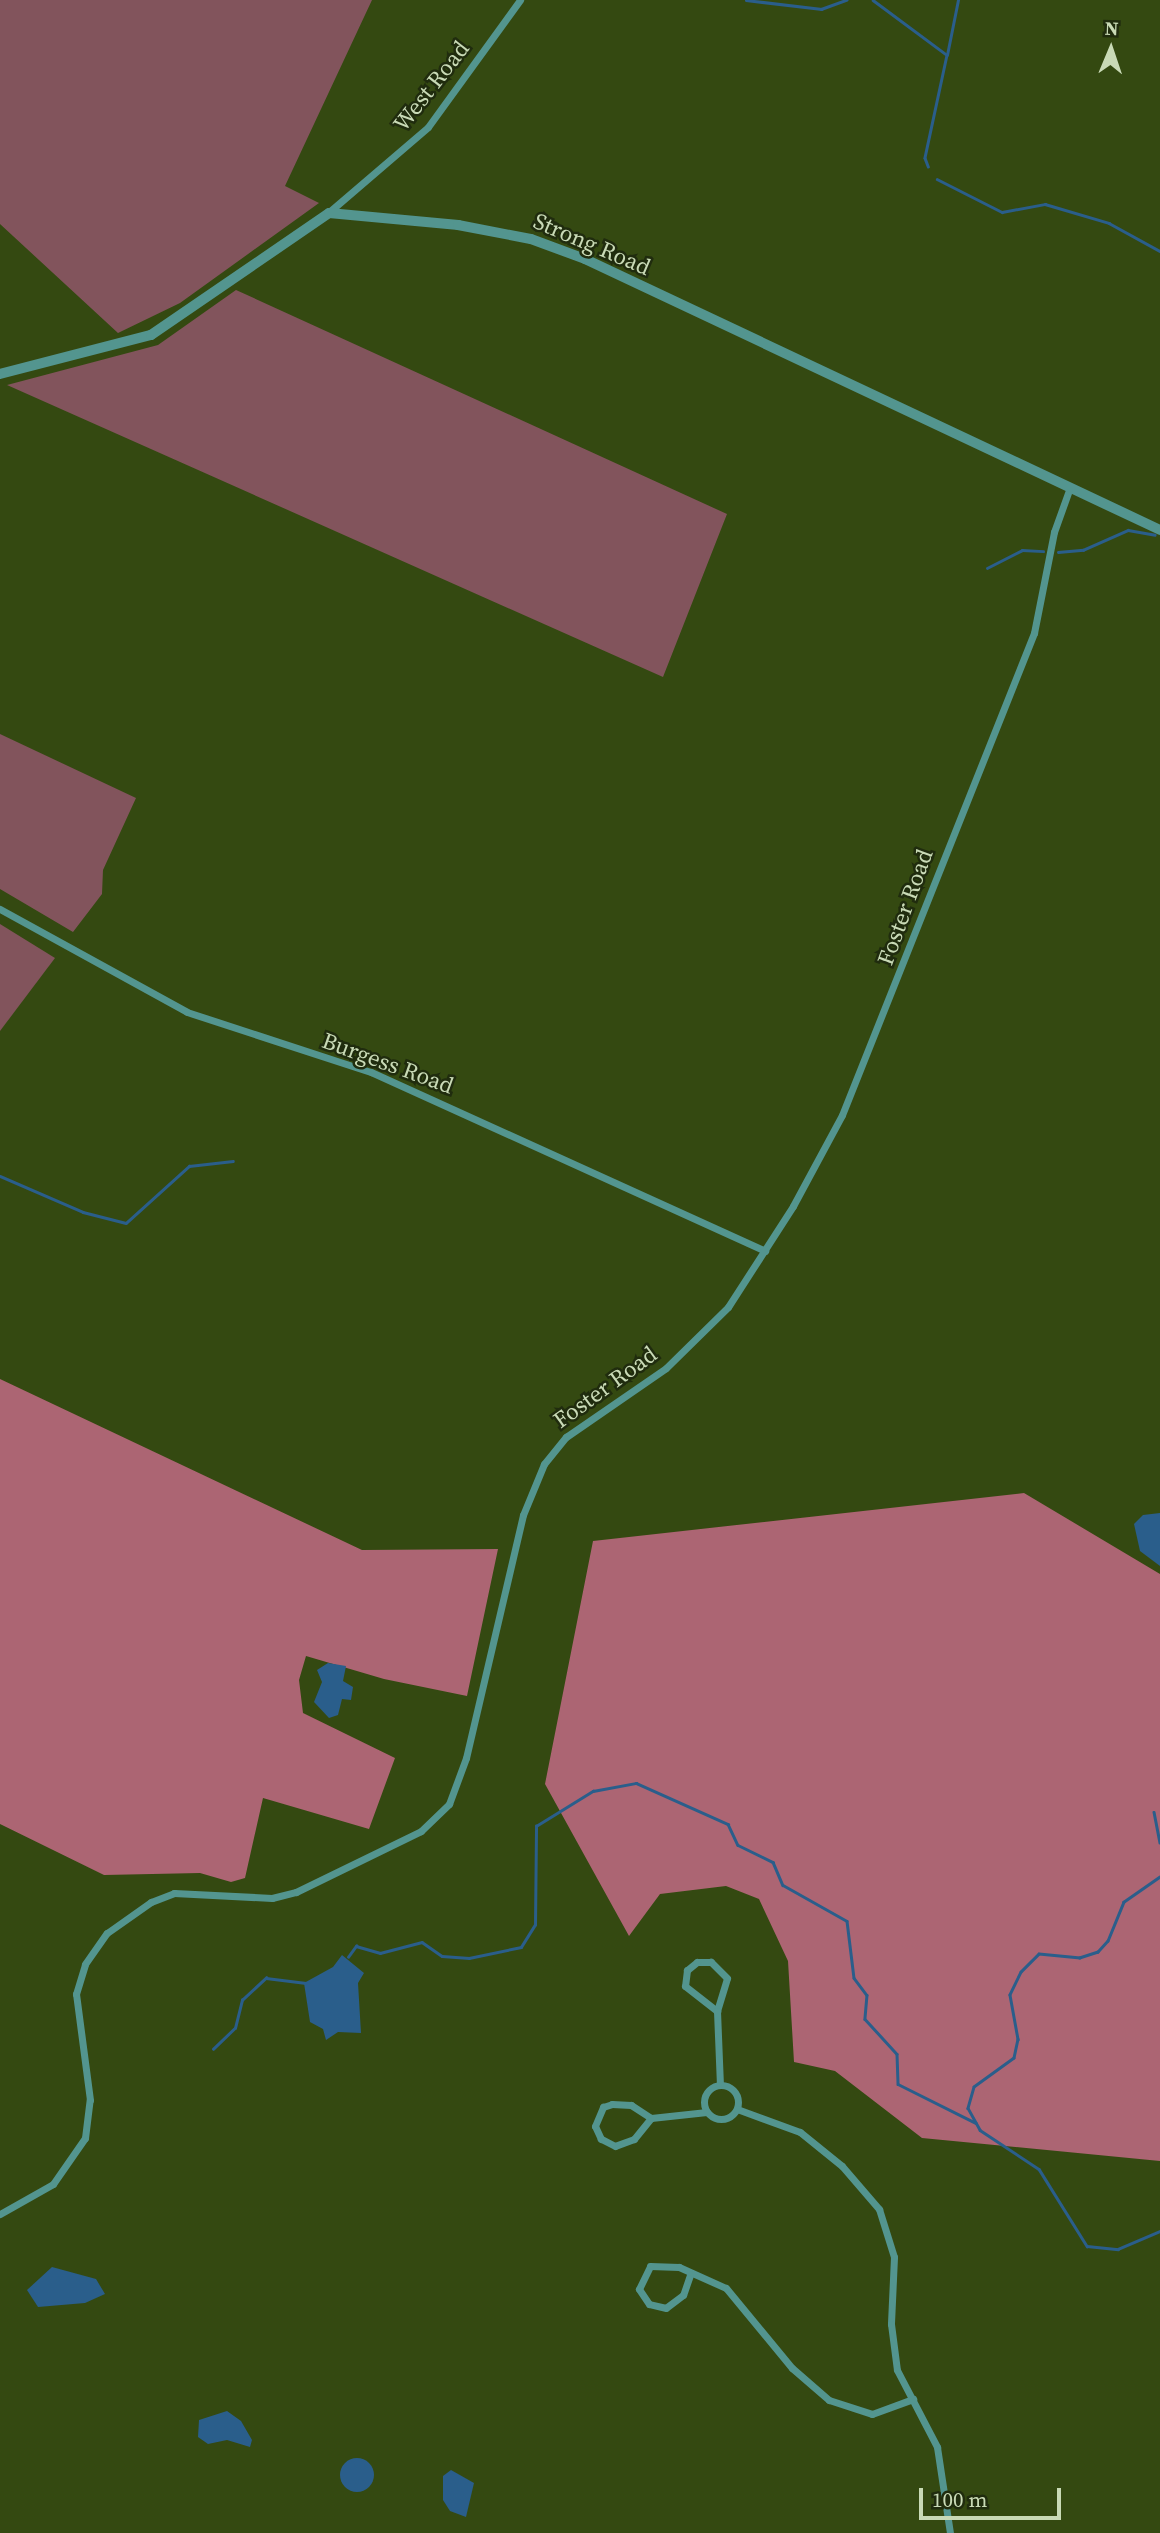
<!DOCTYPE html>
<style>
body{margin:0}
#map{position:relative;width:1160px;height:2533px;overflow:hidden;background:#344911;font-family:"Source Serif 4",serif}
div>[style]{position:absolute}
.green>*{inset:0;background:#82545c}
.forest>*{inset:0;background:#ac6573}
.water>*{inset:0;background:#2a5e8b}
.round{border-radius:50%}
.stream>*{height:2.5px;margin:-1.25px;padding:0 1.25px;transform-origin:1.25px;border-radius:1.25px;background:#2a5e8b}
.minor>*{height:7px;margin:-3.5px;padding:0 3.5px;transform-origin:3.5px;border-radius:3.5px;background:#53958f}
.minor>.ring{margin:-3.5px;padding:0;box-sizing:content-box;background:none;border:7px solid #53958f;border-radius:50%}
.tertiary>*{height:10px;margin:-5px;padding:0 5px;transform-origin:5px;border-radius:5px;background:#53958f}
span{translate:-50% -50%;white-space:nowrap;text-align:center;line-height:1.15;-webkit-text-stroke:5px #202c0e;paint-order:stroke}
.street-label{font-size:23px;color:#c9dab6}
.north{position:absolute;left:1076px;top:14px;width:70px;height:70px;-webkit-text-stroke:5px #202c0e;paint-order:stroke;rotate:2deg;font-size:19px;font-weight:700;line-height:28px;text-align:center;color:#c9dab6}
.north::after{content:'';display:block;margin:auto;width:24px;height:32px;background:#c9dab6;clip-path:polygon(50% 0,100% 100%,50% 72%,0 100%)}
.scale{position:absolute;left:919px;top:2488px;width:142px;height:32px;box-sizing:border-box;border:4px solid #c9dab6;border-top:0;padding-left:9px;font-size:21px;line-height:24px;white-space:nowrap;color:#c9dab6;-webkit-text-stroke:5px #202c0e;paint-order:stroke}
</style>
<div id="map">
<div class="green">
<i style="clip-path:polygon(0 0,372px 0,285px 186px,319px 203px,180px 303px,118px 333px,0 224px)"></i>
<i style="clip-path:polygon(236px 290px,727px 514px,663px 677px,7px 385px,158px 345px)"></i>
<i style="clip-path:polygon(0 734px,136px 798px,103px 870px,102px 894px,73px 932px,0 889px)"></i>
<i style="clip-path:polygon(0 924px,55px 958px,0 1031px)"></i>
</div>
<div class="forest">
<i style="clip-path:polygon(0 1379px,362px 1550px,498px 1549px,467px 1696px,384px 1679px,306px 1656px,299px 1680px,303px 1713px,395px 1758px,369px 1829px,263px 1798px,245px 1878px,231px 1882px,200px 1873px,104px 1875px,0 1824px)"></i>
<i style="clip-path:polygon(1024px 1493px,1160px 1574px,1160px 2161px,922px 2138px,835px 2071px,794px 2062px,788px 1961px,759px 1899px,726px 1886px,660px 1894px,629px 1936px,545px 1784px,593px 1541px)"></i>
</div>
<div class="water">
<i style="clip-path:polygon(1160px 1513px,1160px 1566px,1140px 1551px,1134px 1524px,1143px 1515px)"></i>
<i style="clip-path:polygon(328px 1663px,346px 1666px,343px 1681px,353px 1687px,351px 1700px,342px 1699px,338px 1715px,329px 1718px,314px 1702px,322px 1682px,317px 1670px)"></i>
<i style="clip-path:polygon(342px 1955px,364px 1973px,358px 1983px,361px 2033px,338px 2032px,326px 2040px,323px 2029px,310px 2022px,304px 1983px,333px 1967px)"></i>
<i style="clip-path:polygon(52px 2267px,96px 2279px,105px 2294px,85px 2303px,38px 2307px,27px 2290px)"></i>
<i style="clip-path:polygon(227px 2411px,241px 2421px,252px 2440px,250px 2447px,227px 2440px,208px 2444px,198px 2437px,199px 2420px)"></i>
<i class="round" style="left:340px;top:2458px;width:34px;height:34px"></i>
<i style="clip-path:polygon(451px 2470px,474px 2483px,466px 2517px,450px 2511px,443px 2500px,443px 2476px)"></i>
</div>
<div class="stream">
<i style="left:746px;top:0;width:76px;rotate:6.8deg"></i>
<i style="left:821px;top:9px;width:27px;rotate:-20deg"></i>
<i style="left:873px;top:0;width:92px;rotate:36.6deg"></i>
<i style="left:947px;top:55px;width:105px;rotate:102.1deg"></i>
<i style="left:925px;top:158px;width:9px;rotate:69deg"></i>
<i style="left:947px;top:55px;width:56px;rotate:-78.7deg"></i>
<i style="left:937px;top:179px;width:73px;rotate:26.9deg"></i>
<i style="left:1002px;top:212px;width:44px;rotate:-10.5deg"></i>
<i style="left:1045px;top:204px;width:67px;rotate:16.5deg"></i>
<i style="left:1109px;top:223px;width:58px;rotate:28.8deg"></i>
<i style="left:1058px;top:552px;width:25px;rotate:-5deg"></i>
<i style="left:1083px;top:550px;width:49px;rotate:-24deg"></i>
<i style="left:1128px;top:530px;width:27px;rotate:10deg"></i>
<i style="left:987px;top:568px;width:39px;rotate:-27deg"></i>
<i style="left:1022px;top:550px;width:21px;rotate:3deg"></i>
<i style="left:0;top:1176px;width:90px;rotate:23.4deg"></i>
<i style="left:83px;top:1212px;width:44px;rotate:14.3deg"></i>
<i style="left:126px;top:1223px;width:85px;rotate:-42.1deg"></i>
<i style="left:189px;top:1166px;width:44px;rotate:-6.5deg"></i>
<i style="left:1154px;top:1812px;width:31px;rotate:79deg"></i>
<i style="left:1160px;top:1877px;width:44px;rotate:145.2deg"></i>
<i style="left:1124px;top:1902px;width:42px;rotate:112.3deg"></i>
<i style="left:1108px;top:1941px;width:15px;rotate:132deg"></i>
<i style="left:1098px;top:1952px;width:19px;rotate:162deg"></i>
<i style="left:1080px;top:1958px;width:41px;rotate:-174.4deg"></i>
<i style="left:1039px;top:1954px;width:25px;rotate:135deg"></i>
<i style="left:1021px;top:1972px;width:25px;rotate:116deg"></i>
<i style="left:1010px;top:1995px;width:45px;rotate:79.7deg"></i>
<i style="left:1018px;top:2039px;width:19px;rotate:102deg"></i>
<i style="left:1014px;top:2058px;width:49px;rotate:144.1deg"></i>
<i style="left:974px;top:2087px;width:22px;rotate:106deg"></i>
<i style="left:968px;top:2108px;width:25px;rotate:61deg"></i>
<i style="left:980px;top:2130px;width:71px;rotate:33.5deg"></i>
<i style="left:1039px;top:2169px;width:91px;rotate:58.1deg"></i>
<i style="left:1087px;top:2246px;width:31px;rotate:6deg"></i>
<i style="left:1118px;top:2249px;width:46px;rotate:-23.2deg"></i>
<i style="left:348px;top:1957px;width:14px;rotate:-54deg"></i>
<i style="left:356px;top:1946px;width:25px;rotate:16deg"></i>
<i style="left:380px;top:1953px;width:43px;rotate:-14.7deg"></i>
<i style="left:422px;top:1942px;width:24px;rotate:35deg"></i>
<i style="left:442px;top:1956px;width:27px;rotate:4deg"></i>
<i style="left:469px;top:1958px;width:53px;rotate:-11.9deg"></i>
<i style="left:521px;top:1947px;width:26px;rotate:-58deg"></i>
<i style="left:535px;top:1925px;width:99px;rotate:-89.4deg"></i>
<i style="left:536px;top:1826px;width:67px;rotate:-31.6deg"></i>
<i style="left:593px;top:1791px;width:44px;rotate:-10.5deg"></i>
<i style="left:636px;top:1783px;width:101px;rotate:24deg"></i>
<i style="left:728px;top:1824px;width:23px;rotate:65deg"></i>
<i style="left:738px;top:1845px;width:39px;rotate:26deg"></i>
<i style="left:773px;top:1862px;width:25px;rotate:67deg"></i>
<i style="left:783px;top:1885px;width:73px;rotate:29.4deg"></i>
<i style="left:847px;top:1921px;width:57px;rotate:83deg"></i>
<i style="left:854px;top:1978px;width:21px;rotate:53deg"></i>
<i style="left:867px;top:1995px;width:24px;rotate:95deg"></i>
<i style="left:865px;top:2019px;width:47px;rotate:47.6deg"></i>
<i style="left:897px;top:2054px;width:30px;rotate:88deg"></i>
<i style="left:898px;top:2084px;width:87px;rotate:26.6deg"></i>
<i style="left:213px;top:2049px;width:30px;rotate:-44deg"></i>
<i style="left:235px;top:2028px;width:29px;rotate:-76deg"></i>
<i style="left:242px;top:2000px;width:33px;rotate:-43deg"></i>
<i style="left:266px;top:1978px;width:40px;rotate:7.1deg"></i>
</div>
<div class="minor">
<i style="left:329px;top:212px;width:130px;rotate:-40.6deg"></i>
<i style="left:428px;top:127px;width:157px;rotate:-54.1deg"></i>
<i style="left:0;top:909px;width:213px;rotate:28.8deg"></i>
<i style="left:187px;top:1012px;width:194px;rotate:18.1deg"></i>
<i style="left:371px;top:1072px;width:433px;rotate:24.4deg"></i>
<i style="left:717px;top:2011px;width:34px;rotate:-73deg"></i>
<i style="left:727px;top:1978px;width:23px;rotate:-135deg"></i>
<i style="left:711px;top:1962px;width:14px;rotate:180deg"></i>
<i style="left:697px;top:1962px;width:13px;rotate:141deg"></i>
<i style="left:687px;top:1970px;width:16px;rotate:97deg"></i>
<i style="left:685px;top:1986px;width:41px;rotate:38deg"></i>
<i style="left:717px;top:2011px;width:74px;rotate:87.7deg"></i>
<i class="ring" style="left:704px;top:2085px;width:27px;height:27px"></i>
<i style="left:737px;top:2109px;width:67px;rotate:20.1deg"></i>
<i style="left:800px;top:2132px;width:54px;rotate:39deg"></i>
<i style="left:842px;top:2166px;width:57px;rotate:49.3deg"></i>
<i style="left:879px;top:2209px;width:50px;rotate:72.6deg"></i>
<i style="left:894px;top:2257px;width:67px;rotate:92.6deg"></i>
<i style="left:891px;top:2324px;width:46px;rotate:82.6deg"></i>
<i style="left:897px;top:2370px;width:87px;rotate:62.5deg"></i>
<i style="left:937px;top:2447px;width:87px;rotate:81.4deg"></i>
<i style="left:651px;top:2118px;width:27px;rotate:129deg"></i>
<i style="left:634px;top:2139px;width:20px;rotate:160deg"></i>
<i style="left:615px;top:2146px;width:16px;rotate:-153deg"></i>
<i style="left:601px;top:2139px;width:14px;rotate:-115deg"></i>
<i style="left:595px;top:2126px;width:21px;rotate:-67deg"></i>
<i style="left:603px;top:2107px;width:9px;rotate:-18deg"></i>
<i style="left:612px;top:2104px;width:19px;rotate:3deg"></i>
<i style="left:631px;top:2105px;width:24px;rotate:33deg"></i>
<i style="left:651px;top:2118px;width:56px;rotate:-6.1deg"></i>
<i style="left:0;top:2214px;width:61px;rotate:-29.5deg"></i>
<i style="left:53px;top:2184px;width:56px;rotate:-55.2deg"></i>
<i style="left:85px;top:2138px;width:38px;rotate:-83deg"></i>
<i style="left:90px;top:2100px;width:107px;rotate:-97.5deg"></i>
<i style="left:76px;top:1994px;width:31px;rotate:-73deg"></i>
<i style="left:85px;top:1964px;width:38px;rotate:-55deg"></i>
<i style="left:107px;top:1933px;width:54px;rotate:-35.2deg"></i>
<i style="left:151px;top:1902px;width:25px;rotate:-21deg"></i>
<i style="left:174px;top:1893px;width:98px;rotate:2.9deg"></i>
<i style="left:272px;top:1898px;width:25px;rotate:-14deg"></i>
<i style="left:296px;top:1892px;width:139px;rotate:-26deg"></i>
<i style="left:421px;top:1831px;width:39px;rotate:-44deg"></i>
<i style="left:449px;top:1804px;width:49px;rotate:-69.7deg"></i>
<i style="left:466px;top:1758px;width:250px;rotate:-76.8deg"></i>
<i style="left:523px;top:1515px;width:55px;rotate:-67.6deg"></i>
<i style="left:544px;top:1464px;width:35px;rotate:-51deg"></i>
<i style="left:566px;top:1437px;width:121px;rotate:-34.6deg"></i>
<i style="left:666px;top:1368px;width:87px;rotate:-44.5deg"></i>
<i style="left:728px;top:1307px;width:120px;rotate:-57.2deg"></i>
<i style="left:793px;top:1206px;width:103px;rotate:-61.7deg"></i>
<i style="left:842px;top:1115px;width:519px;rotate:-68.28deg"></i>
<i style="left:1034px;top:633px;width:103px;rotate:-78.8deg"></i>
<i style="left:1054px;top:532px;width:45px;rotate:-70.3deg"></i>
<i style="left:690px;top:2275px;width:21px;rotate:109deg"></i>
<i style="left:683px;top:2295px;width:21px;rotate:143deg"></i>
<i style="left:666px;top:2308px;width:17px;rotate:-167deg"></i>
<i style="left:649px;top:2304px;width:18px;rotate:-124deg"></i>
<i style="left:639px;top:2289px;width:25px;rotate:-64deg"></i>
<i style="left:650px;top:2266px;width:29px;rotate:2deg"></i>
<i style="left:679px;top:2267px;width:51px;rotate:24.1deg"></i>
<i style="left:726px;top:2288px;width:104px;rotate:50.5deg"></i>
<i style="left:792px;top:2368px;width:49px;rotate:40.9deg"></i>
<i style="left:829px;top:2400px;width:45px;rotate:18deg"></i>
<i style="left:872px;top:2414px;width:44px;rotate:-20.1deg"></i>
</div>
<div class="tertiary">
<i style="left:0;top:374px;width:156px;rotate:-14.5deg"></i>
<i style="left:151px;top:335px;width:216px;rotate:-34.4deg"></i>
<i style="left:329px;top:213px;width:130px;rotate:5.3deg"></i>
<i style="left:458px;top:225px;width:74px;rotate:10.9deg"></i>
<i style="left:531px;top:239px;width:58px;rotate:20.3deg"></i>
<i style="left:585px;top:259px;width:636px;rotate:25.23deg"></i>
</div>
<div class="street-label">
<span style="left:431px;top:86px;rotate:-52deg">West Road</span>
<span style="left:592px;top:244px;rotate:23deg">Strong Road</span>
<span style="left:905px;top:907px;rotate:-70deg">Foster Road</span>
<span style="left:388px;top:1063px;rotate:20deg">Burgess Road</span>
<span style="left:605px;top:1387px;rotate:-36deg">Foster Road</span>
</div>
<div class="north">N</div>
<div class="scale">100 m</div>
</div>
